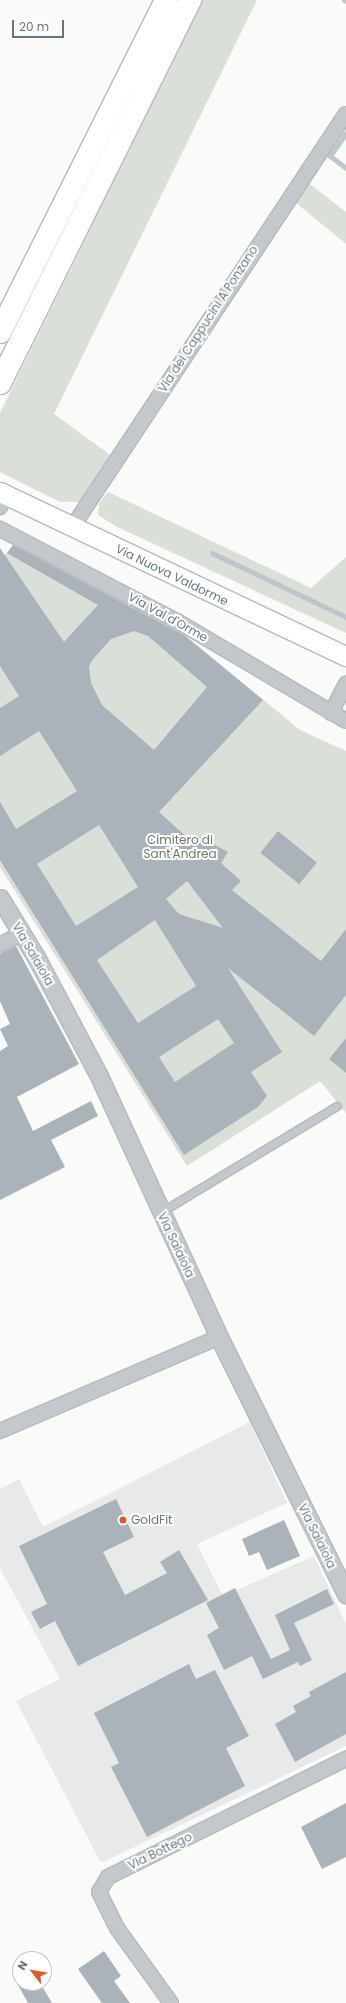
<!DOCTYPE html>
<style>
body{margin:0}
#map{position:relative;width:346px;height:2003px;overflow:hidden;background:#fafaf8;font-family:Poppins,sans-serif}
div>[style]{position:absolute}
.built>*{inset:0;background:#e8e9e9}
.green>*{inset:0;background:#dadfd7}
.stream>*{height:5px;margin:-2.5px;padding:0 2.5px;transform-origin:2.5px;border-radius:2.5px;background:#bbc7cb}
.building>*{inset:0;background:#aab3b9;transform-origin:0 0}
.roads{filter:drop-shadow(1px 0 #b3babf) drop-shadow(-1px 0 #b3babf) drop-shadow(0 1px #b3babf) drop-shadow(0 -1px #b3babf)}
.service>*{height:7px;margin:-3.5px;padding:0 3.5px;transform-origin:3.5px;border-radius:3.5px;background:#c3c8cc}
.minor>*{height:14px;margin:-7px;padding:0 7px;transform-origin:7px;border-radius:7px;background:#c3c8cc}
.tertiary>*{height:17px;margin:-8.5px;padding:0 8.5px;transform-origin:8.5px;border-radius:8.5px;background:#c3c8cc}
.secondary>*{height:19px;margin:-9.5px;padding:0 9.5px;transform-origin:9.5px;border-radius:9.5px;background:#fff}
.trunk>*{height:22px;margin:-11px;padding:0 11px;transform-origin:11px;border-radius:11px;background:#fff}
.dots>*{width:11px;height:11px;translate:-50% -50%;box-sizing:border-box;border:2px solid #fff;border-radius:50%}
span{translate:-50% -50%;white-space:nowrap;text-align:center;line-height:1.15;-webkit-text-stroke:4px #fff;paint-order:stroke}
.street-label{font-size:12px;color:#657683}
.park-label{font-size:12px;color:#687a64}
.poi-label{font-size:12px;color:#657683}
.left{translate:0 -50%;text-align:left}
.north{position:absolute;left:12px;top:1951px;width:40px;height:40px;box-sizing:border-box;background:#fff;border:1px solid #c1c8cd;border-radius:50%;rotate:301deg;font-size:11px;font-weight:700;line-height:16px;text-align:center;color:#657683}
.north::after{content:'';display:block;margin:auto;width:14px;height:18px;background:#e4572e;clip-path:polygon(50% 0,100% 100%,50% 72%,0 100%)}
.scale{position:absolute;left:12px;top:20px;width:52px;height:18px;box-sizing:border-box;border:2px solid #657683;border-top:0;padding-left:5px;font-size:12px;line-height:14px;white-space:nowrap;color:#657683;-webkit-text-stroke:3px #fff;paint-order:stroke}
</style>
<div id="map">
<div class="built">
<i style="clip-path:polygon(250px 1422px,287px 1503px,197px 1544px,223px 1596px,314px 1556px,346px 1624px,346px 1746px,101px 1863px,16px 1701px,60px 1679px,0 1568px,0 1489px,19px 1479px,43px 1527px)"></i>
</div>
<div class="green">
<i style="clip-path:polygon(203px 0,257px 0,54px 414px,116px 459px,83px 502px,60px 502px,0 472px,0 413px)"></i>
<i style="clip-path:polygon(302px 178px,346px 212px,346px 244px,290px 198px)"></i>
<i style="clip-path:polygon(108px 492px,311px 588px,346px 557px,346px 633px,117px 527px,98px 515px,99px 504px)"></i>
<i style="clip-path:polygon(16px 542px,175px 627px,300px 730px,346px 751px,346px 1113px,320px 1081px,187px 1166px,0 867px,0 561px)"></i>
</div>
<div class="stream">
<i style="left:344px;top:0;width:2px;rotate:27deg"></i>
<i style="left:346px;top:133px;width:28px;rotate:125deg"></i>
<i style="left:330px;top:156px;width:20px;rotate:37deg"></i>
<i style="left:212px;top:553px;width:148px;rotate:25.5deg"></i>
</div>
<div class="building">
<i style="clip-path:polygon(evenodd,13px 545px,184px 635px,263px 700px,159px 812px,189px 839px,196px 835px,228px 852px,221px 863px,241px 881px,232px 890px,321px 961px,346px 929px,346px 995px,314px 1036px,228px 968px,282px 1052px,251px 1072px,267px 1096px,258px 1107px,184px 1155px,0 860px,0 802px,16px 829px,77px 791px,39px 731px,0 756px,0 708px,19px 696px,0 666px,0 548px,64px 642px,98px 605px,7px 553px,13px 545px,134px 631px,148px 636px,207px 687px,154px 750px,102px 705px,91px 683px,89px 666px,94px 658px,111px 639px,134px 631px,13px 545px,99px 825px,138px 887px,76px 926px,37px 864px,99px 825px,13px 545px,187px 881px,223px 928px,179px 914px,166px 899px,187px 881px,13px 545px,155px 920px,196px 986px,138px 1023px,97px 960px,155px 920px,13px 545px,218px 1019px,234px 1043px,175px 1082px,159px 1057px,218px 1019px)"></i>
<i style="left:278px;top:831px;width:50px;height:28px;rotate:39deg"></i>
<i style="clip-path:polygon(16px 946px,79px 1064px,17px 1097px,33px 1131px,91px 1101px,98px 1116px,51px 1140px,65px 1167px,0 1200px,0 1051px,8px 1046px,0 1029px,10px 1024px,0 1001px,0 954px)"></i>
<i style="clip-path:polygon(346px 1038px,346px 1073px,329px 1059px)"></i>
<i style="clip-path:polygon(116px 1499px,134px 1537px,103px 1552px,125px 1595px,167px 1573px,160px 1562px,179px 1550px,208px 1600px,78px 1666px,55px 1621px,40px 1629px,31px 1612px,47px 1604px,19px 1546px)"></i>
<i style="clip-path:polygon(284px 1520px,300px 1556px,267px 1570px,259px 1552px,249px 1556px,242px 1539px)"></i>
<i style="clip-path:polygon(235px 1588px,271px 1659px,290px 1650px,275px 1615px,327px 1589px,334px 1604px,294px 1623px,312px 1660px,300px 1666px,298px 1662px,263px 1679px,252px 1656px,224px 1670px,207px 1635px,219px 1628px,206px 1603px)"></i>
<i style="clip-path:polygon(189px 1664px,196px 1679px,215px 1670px,249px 1736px,226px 1748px,245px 1786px,147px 1837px,111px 1767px,119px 1763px,94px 1713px)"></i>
<i style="clip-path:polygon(346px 1672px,346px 1734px,295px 1762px,275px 1724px,296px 1712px,293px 1706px,311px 1696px,309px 1692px)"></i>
<i style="clip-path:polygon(346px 1803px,346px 1857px,322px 1869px,301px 1827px)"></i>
<i style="clip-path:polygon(104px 1951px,121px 1976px,114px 1981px,130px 2003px,102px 2003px,78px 1969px)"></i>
<i style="clip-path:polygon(17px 1983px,40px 1983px,52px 2003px,28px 2003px)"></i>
</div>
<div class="roads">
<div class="service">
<i style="left:161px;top:1212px;width:205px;rotate:-31.1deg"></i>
</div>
<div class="minor">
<i style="left:0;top:507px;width:14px;rotate:-78deg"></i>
<i style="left:73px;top:526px;width:494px;rotate:-56.5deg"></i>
<i style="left:0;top:529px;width:199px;rotate:27.5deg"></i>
<i style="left:177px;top:621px;width:196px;rotate:30.6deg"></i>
<i style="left:331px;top:713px;width:33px;rotate:-63deg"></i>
<i style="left:0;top:945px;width:25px;rotate:-29deg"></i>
<i style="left:0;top:1431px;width:238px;rotate:-23.2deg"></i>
<i style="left:171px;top:2003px;width:92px;rotate:-125.8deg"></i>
<i style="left:117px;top:1928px;width:40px;rotate:-116.6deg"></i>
<i style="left:99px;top:1892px;width:17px;rotate:-59deg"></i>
<i style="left:108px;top:1877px;width:266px;rotate:-26.4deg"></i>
</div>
<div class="tertiary">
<i style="left:0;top:898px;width:69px;rotate:58.6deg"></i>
<i style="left:36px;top:957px;width:135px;rotate:62.1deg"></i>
<i style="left:99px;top:1076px;width:287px;rotate:65.3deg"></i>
<i style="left:219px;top:1337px;width:287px;rotate:63.7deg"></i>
</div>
<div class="secondary">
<i style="left:0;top:492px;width:383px;rotate:25.4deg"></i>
</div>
<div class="trunk">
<i style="left:0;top:332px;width:371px;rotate:-63.4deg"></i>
<i style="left:0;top:383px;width:428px;rotate:-63.6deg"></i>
</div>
</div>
<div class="dots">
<i style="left:123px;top:1520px;background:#e4572e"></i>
</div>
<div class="street-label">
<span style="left:208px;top:319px;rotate:-57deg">Via dei Cappucini A Ponzano</span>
<span style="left:172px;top:575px;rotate:26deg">Via Nuova Valdorme</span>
<span style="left:168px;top:617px;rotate:29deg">Via Val d'Orme</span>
<span style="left:33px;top:954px;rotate:60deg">Via Salaiola</span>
<span style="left:176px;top:1245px;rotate:65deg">Via Salaiola</span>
<span style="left:317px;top:1536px;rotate:64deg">Via Salaiola</span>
<span style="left:160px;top:1851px;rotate:-26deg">Via Bottego</span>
</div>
<div class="park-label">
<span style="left:180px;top:847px">Cimitero di<br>Sant'Andrea</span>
</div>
<div class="poi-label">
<span class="left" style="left:131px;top:1520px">GoldFit</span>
</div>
<div class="north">N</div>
<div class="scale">20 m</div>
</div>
